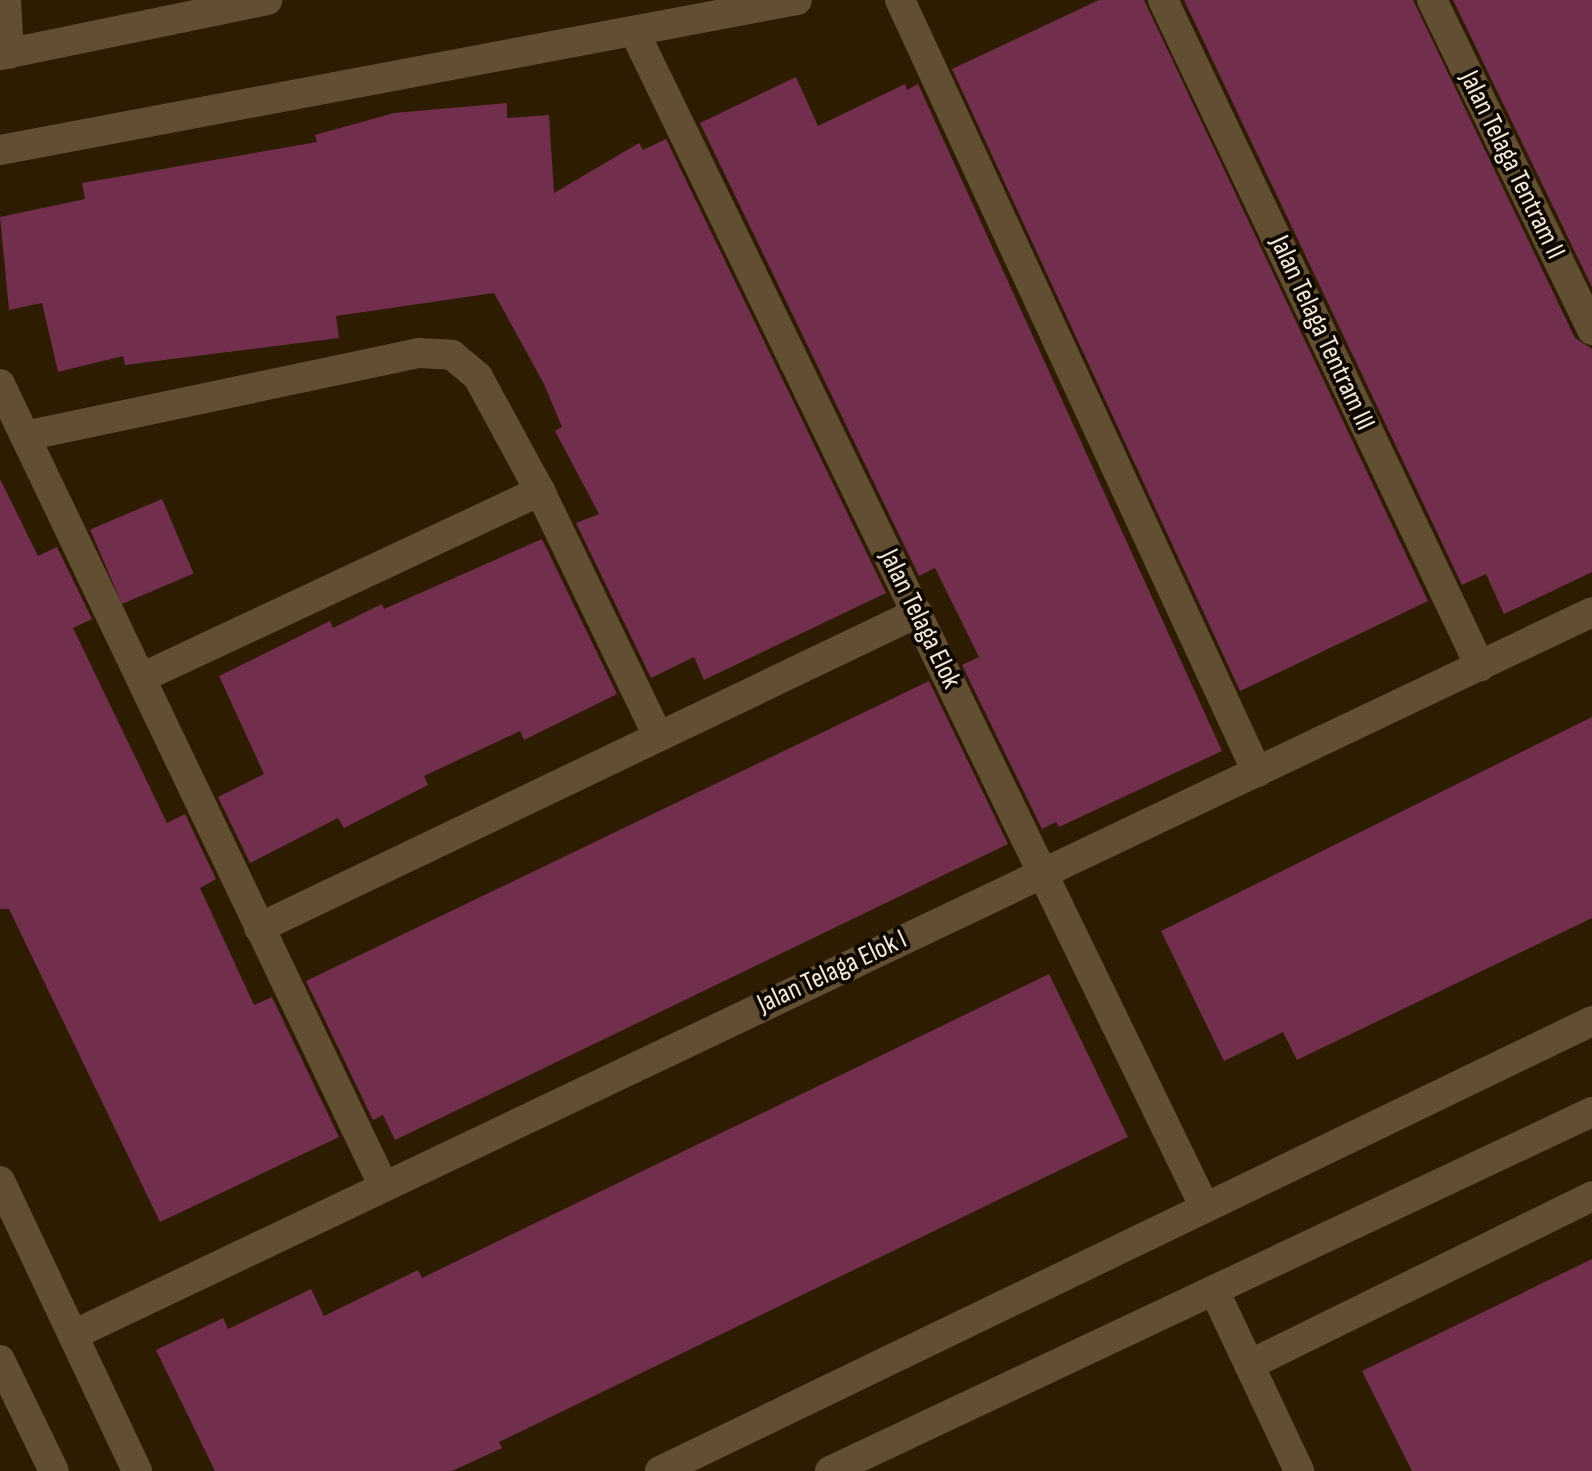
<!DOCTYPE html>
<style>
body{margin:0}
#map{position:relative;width:1592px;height:1471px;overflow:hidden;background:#2d1c02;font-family:"Sofia Sans Condensed",sans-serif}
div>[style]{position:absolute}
.building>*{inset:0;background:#712f4d;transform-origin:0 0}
.street>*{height:30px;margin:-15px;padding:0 15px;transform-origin:15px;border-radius:15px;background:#614e33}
span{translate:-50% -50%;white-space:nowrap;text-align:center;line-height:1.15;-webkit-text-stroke:8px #0f0801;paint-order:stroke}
.street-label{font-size:28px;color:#f3e8d8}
</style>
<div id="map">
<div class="building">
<i style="clip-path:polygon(1099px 0,1144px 0,1428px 601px,1240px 691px,952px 69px)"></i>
<i style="clip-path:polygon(1184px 0,1413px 0,1575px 338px,1592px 349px,1592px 572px,1504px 614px,1486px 574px,1462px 585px)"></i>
<i style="clip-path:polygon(1453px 0,1592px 0,1592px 287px)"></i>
<i style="clip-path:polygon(796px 77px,818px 126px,905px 84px,907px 90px,918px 84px,1222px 751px,1059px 827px,1056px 822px,1042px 829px,962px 665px,979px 657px,935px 568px,919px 576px,700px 123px)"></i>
<i style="clip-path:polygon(507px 103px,507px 118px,549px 115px,554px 193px,639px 143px,643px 150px,666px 139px,886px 593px,704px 680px,694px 657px,651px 678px,576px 523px,599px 514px,555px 431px,562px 427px,544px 384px,494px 293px,336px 316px,339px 338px,125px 365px,123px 356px,58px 372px,42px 303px,9px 310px,0 217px,85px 199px,82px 183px,317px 142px,315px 135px,394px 113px)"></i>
<i style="clip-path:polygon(0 479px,38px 556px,57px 547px,92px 619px,73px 628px,167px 823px,185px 814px,216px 879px,200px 888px,254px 1005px,272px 997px,339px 1137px,160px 1222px,9px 909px,0 909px)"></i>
<i style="left:162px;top:499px;width:81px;height:78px;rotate:67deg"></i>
<i style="clip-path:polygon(542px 539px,617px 694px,524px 740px,520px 731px,424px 776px,428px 785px,344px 828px,338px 818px,250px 863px,218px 797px,264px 774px,219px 676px,330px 621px,333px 628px,382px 604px,384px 609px)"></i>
<i style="clip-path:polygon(929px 681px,1008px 844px,395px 1140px,383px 1115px,373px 1120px,306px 981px)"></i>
<i style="clip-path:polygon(1592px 717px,1592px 918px,1297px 1060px,1283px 1032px,1224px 1061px,1161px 931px)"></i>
<i style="clip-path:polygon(1049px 974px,1128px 1137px,499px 1442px,502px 1448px,452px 1471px,215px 1471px,156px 1350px,223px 1318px,228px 1329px,311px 1289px,324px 1316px,418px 1270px,422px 1278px)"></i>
<i style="clip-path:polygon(1592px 1259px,1592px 1471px,1412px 1471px,1362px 1371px)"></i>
</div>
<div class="street">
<i style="left:6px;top:0;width:54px;rotate:86.8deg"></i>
<i style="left:900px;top:0;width:851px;rotate:65.18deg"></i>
<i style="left:1163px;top:0;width:738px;rotate:64.55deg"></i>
<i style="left:1432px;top:0;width:367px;rotate:64.1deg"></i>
<i style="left:634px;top:31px;width:1308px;rotate:64.12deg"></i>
<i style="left:0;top:55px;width:273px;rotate:-11.6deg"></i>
<i style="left:0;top:150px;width:811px;rotate:-10.66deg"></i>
<i style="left:0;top:384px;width:890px;rotate:64.44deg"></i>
<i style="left:25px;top:436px;width:403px;rotate:-11.9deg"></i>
<i style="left:419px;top:353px;width:33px;rotate:3deg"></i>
<i style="left:452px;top:355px;width:34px;rotate:40deg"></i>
<i style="left:478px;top:377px;width:130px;rotate:61.5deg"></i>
<i style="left:540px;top:491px;width:272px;rotate:64.3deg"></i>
<i style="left:141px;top:678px;width:441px;rotate:-25.1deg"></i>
<i style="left:259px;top:928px;width:730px;rotate:-25.58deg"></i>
<i style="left:0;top:1181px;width:321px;rotate:64.7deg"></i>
<i style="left:1214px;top:1290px;width:200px;rotate:64.8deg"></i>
<i style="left:73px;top:1335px;width:1682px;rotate:-25.45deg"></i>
<i style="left:0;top:1360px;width:123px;rotate:64.1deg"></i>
<i style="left:1249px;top:1365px;width:382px;rotate:-26.2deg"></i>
<i style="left:660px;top:1471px;width:1035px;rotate:-25.77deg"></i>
<i style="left:830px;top:1471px;width:842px;rotate:-25.23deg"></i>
</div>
<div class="street-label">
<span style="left:1512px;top:165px;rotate:64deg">Jalan Telaga Tentram II</span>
<span style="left:1322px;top:333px;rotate:65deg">Jalan Telaga Tentram III</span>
<span style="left:920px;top:619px;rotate:64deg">Jalan Telaga Elok</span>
<span style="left:832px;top:972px;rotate:-25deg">Jalan Telaga Elok I</span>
</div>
</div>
